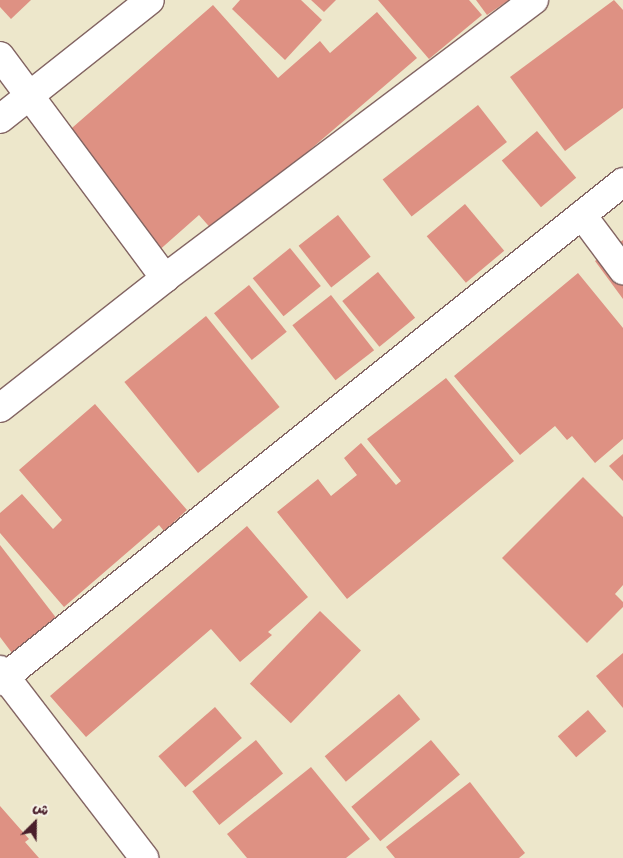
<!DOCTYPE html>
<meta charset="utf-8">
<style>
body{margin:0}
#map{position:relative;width:623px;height:858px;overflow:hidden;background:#ede7cb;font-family:Caveat,"Playpen Sans Arabic",sans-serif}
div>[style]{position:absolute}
.building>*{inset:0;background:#de9183;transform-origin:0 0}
.roads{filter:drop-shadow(1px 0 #836563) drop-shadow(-1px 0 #836563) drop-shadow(0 1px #836563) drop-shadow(0 -1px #836563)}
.street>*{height:28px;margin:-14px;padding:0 14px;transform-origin:14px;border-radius:14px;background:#fff}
span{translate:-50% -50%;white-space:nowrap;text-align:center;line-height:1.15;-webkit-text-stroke:4px #f7f3e8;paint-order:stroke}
.north{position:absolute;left:10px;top:798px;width:50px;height:50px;-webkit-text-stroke:4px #f7f3e8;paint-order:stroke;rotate:23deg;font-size:14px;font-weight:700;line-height:20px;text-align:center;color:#4a1f2b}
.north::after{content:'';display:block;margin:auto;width:18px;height:22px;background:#4a1f2b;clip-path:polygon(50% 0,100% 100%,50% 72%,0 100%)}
</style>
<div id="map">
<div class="building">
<i style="clip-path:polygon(0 0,31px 0,11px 19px,0 7px)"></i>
<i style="clip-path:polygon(240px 0,301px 0,322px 20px,285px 60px,232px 9px)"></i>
<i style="clip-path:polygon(311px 0,336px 0,324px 12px)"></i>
<i style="clip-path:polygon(378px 0,469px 0,482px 15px,429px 59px)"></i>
<i style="clip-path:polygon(476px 0,509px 0,487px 15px)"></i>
<i style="clip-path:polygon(614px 0,623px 10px,623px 108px,565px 151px,510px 77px)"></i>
<i style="clip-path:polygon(213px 5px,278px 78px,320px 41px,330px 53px,377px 12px,417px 58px,214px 232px,199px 215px,156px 253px,57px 141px)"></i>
<i style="left:478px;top:105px;width:47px;height:121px;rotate:52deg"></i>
<i style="left:537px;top:131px;width:61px;height:46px;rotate:50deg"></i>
<i style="left:465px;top:204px;width:61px;height:50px;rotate:50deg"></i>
<i style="left:338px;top:215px;width:53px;height:50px;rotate:52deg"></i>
<i style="clip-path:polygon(623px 240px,623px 299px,595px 261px)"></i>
<i style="left:290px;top:248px;width:49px;height:48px;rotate:51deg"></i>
<i style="left:378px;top:272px;width:59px;height:46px;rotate:51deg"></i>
<i style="clip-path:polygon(578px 273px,623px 328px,623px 439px,595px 463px,572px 436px,567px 440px,555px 426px,520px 455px,454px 376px)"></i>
<i style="left:249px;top:285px;width:60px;height:45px;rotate:51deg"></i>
<i style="left:331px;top:295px;width:70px;height:49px;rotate:52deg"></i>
<i style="left:206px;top:316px;width:117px;height:105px;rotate:51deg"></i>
<i style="clip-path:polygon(446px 378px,514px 461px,347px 599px,277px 512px,318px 479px,331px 496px,357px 475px,344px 458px,361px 443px,396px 485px,401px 481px,367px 439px)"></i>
<i style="clip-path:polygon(95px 404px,187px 510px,164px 531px,159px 525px,64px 607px,0 533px,0 513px,22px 494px,53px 529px,62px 520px,19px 470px)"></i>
<i style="clip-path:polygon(623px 454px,623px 481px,609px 466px)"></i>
<i style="clip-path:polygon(583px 477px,623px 517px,623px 585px,615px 594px,623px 602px,623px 607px,587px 643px,502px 558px)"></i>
<i style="clip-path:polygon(247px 526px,308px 597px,268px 632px,272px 635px,240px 662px,211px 629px,86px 737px,50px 696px)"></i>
<i style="clip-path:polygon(0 545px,57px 619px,12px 653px,0 637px)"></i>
<i style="left:320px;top:611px;width:57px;height:101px;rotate:44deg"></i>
<i style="clip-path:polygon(623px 653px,623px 708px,596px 676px)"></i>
<i style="left:399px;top:694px;width:33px;height:97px;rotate:50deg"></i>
<i style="left:215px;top:707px;width:41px;height:75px;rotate:49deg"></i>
<i style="left:588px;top:710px;width:28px;height:40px;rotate:49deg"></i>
<i style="left:256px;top:740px;width:43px;height:82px;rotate:51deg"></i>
<i style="left:431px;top:740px;width:45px;height:104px;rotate:50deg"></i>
<i style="clip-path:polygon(311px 767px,370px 839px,346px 858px,247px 858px,227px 834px)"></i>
<i style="clip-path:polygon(470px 782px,525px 853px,519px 858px,395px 858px,386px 847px)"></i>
<i style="clip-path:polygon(0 806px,29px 839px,25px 842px,39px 858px,0 858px)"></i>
</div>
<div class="roads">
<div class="street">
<i style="left:0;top:56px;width:277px;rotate:53.4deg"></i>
<i style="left:0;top:119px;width:191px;rotate:-38.4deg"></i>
<i style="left:582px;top:215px;width:69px;rotate:53.3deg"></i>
<i style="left:0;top:408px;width:210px;rotate:-38.2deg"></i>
<i style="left:165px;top:278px;width:462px;rotate:-37deg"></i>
<i style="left:0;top:670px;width:237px;rotate:52.5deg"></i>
<i style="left:0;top:681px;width:798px;rotate:-38.69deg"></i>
</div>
</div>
<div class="north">ش</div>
</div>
